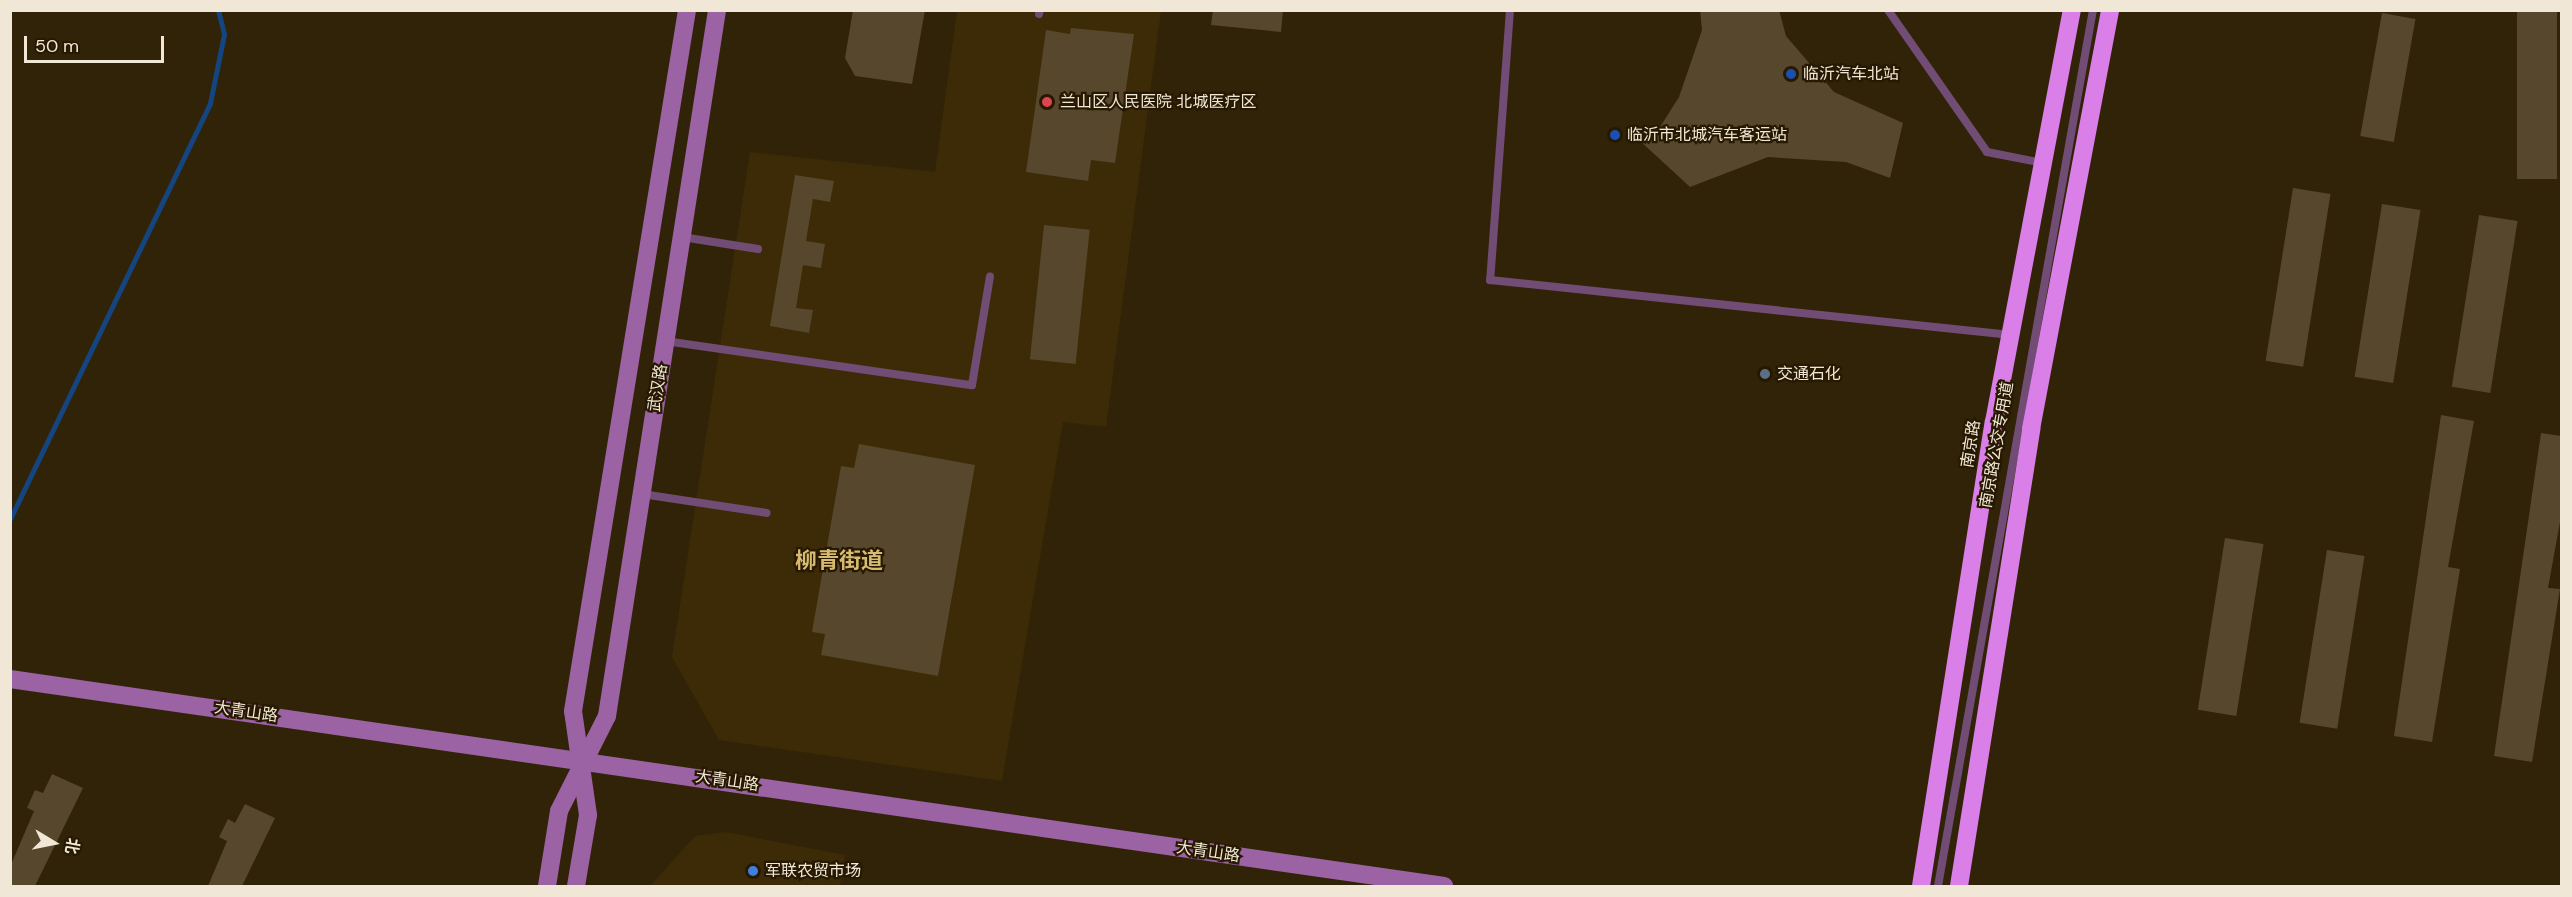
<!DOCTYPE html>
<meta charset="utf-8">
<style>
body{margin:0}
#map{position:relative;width:2572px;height:897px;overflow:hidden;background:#312307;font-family:"DM Sans","Noto Sans SC",sans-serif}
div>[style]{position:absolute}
.built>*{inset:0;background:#3c2b06}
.stream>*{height:5px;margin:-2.5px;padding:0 2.5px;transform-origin:2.5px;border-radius:2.5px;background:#144580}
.building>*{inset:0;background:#57472c;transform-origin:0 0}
.lane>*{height:8px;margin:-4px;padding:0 4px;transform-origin:4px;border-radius:4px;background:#714d76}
.secondary>*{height:18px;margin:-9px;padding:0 9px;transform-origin:9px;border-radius:9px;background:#9b62a4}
.highway>*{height:18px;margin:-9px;padding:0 9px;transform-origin:9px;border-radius:9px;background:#da7fe7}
.dots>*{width:16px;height:16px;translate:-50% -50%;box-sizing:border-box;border:3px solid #271900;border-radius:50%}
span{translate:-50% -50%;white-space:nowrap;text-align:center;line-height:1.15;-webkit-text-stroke:4.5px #271900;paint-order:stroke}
.poi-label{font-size:16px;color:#f0e7d7}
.left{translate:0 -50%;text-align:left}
.street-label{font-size:16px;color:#f0e7d7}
.district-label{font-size:22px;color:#d7bb70;font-weight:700}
.frame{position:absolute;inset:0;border:12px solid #f0e7d7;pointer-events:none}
.north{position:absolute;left:24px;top:813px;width:60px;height:60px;-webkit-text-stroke:4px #271900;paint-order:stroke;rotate:100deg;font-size:16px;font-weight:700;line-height:24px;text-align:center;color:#f0e7d7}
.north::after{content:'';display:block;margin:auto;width:21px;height:27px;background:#f0e7d7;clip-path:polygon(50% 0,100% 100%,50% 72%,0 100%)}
.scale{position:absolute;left:24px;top:36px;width:140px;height:27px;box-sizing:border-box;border:3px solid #f0e7d7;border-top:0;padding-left:8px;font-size:18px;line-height:21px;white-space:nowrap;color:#f0e7d7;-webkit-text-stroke:4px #271900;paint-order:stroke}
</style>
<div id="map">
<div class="built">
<i style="clip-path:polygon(957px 11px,1161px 11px,1106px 427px,1063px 422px,1002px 781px,719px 740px,672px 657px,750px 152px,935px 172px)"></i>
<i style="clip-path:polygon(726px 832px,845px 855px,840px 886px,650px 886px,695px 836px)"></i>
</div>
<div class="stream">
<i style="left:10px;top:519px;width:462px;rotate:-64.3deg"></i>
<i style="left:210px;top:103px;width:70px;rotate:-78.5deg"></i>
<i style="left:224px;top:34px;width:25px;rotate:-104deg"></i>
</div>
<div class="building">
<i style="clip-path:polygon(853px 10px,925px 10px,912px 84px,855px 76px,845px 58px)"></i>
<i style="clip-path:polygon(1213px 10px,1283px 10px,1281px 32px,1211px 25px)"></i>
<i style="clip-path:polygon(1700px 10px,1779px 10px,1786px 36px,1834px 92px,1903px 123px,1890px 178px,1846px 162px,1768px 157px,1690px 187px,1639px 140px,1660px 127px,1679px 97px,1702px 30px)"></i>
<i style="left:2517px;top:10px;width:40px;height:169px"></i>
<i style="left:2382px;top:13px;width:34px;height:125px;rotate:10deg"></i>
<i style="clip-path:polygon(1071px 28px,1134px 34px,1115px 163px,1091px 160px,1088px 181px,1026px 172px,1046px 30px,1070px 34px)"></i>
<i style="clip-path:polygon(795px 175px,834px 181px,830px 202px,813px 199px,806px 241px,825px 244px,821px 268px,803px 265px,796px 308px,813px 310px,809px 333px,770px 326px)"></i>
<i style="left:2293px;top:188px;width:38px;height:175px;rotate:9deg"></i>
<i style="left:2382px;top:204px;width:39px;height:175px;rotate:9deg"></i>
<i style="left:2479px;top:215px;width:39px;height:174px;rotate:9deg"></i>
<i style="left:1044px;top:225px;width:46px;height:135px;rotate:6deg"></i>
<i style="clip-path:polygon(2441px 415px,2474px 421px,2448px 567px,2460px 569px,2432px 742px,2394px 736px)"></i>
<i style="clip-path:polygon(2541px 433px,2562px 436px,2562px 511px,2548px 588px,2560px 589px,2532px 762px,2494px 756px)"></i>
<i style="clip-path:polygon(859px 444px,975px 465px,938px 676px,821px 655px,825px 634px,812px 632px,841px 466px,854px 468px)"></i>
<i style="left:2225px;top:538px;width:39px;height:174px;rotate:9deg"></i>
<i style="left:2327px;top:550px;width:38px;height:175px;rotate:9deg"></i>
<i style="clip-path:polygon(52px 774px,83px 788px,35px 886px,10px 886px,10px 867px,34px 811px,27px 808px,35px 790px,43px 793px)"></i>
<i style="clip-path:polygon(245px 804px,275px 818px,242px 886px,208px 886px,227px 841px,219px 837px,228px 819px,235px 823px)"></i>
</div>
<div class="lane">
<i style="left:1510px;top:10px;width:271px;rotate:94.2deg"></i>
<i style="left:1490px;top:280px;width:524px;rotate:6.03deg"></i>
<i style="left:1888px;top:10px;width:173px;rotate:55.1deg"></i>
<i style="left:1987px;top:152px;width:57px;rotate:11.1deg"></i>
<i style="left:1039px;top:14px;width:4px;rotate:-76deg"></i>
<i style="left:682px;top:237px;width:77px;rotate:9deg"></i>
<i style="left:665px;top:341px;width:310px;rotate:8.2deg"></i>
<i style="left:972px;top:385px;width:110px;rotate:-80.6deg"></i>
<i style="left:642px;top:494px;width:126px;rotate:8.6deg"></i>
<i style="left:1938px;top:886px;width:890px;rotate:-79.97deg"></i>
</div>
<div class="secondary">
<i style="left:10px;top:679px;width:1449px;rotate:8.21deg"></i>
<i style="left:547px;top:886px;width:76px;rotate:-80.9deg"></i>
<i style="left:559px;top:811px;width:106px;rotate:-63.2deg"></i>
<i style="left:607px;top:716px;width:715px;rotate:-81.14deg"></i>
<i style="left:576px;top:886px;width:72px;rotate:-80.4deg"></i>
<i style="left:588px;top:815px;width:105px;rotate:-98.2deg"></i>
<i style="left:573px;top:711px;width:710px;rotate:-80.76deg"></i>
</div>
<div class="highway">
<i style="left:1921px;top:886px;width:470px;rotate:-81.1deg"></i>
<i style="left:1994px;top:422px;width:419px;rotate:-79.3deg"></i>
<i style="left:1959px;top:886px;width:463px;rotate:-81deg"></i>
<i style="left:2031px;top:429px;width:426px;rotate:-79.3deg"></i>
</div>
<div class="dots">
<i style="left:1791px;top:74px;background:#1a4fb4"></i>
<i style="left:1047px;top:102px;background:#e0444e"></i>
<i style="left:1615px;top:135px;background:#1a4fb4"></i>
<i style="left:1765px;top:374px;background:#5c6f8a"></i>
<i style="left:753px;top:871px;background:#3f7fe0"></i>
</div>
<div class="poi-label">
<span class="left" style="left:1803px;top:74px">临沂汽车北站</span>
<span class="left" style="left:1060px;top:102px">兰山区人民医院 北城医疗区</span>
<span class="left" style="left:1627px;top:135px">临沂市北城汽车客运站</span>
<span class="left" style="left:1777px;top:374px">交通石化</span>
<span class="left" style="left:765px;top:871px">军联农贸市场</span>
</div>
<div class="street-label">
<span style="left:658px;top:388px;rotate:-81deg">武汉路</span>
<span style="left:1971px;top:444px;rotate:-81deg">南京路</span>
<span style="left:1997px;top:445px;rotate:-80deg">南京路公交专用道</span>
<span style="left:246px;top:712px;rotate:8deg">大青山路</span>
<span style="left:727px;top:781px;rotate:8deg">大青山路</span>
<span style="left:1208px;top:852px;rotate:8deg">大青山路</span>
</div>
<div class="district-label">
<span style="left:839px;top:561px">柳青街道</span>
</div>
<div class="frame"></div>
<div class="north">北</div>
<div class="scale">50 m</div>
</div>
